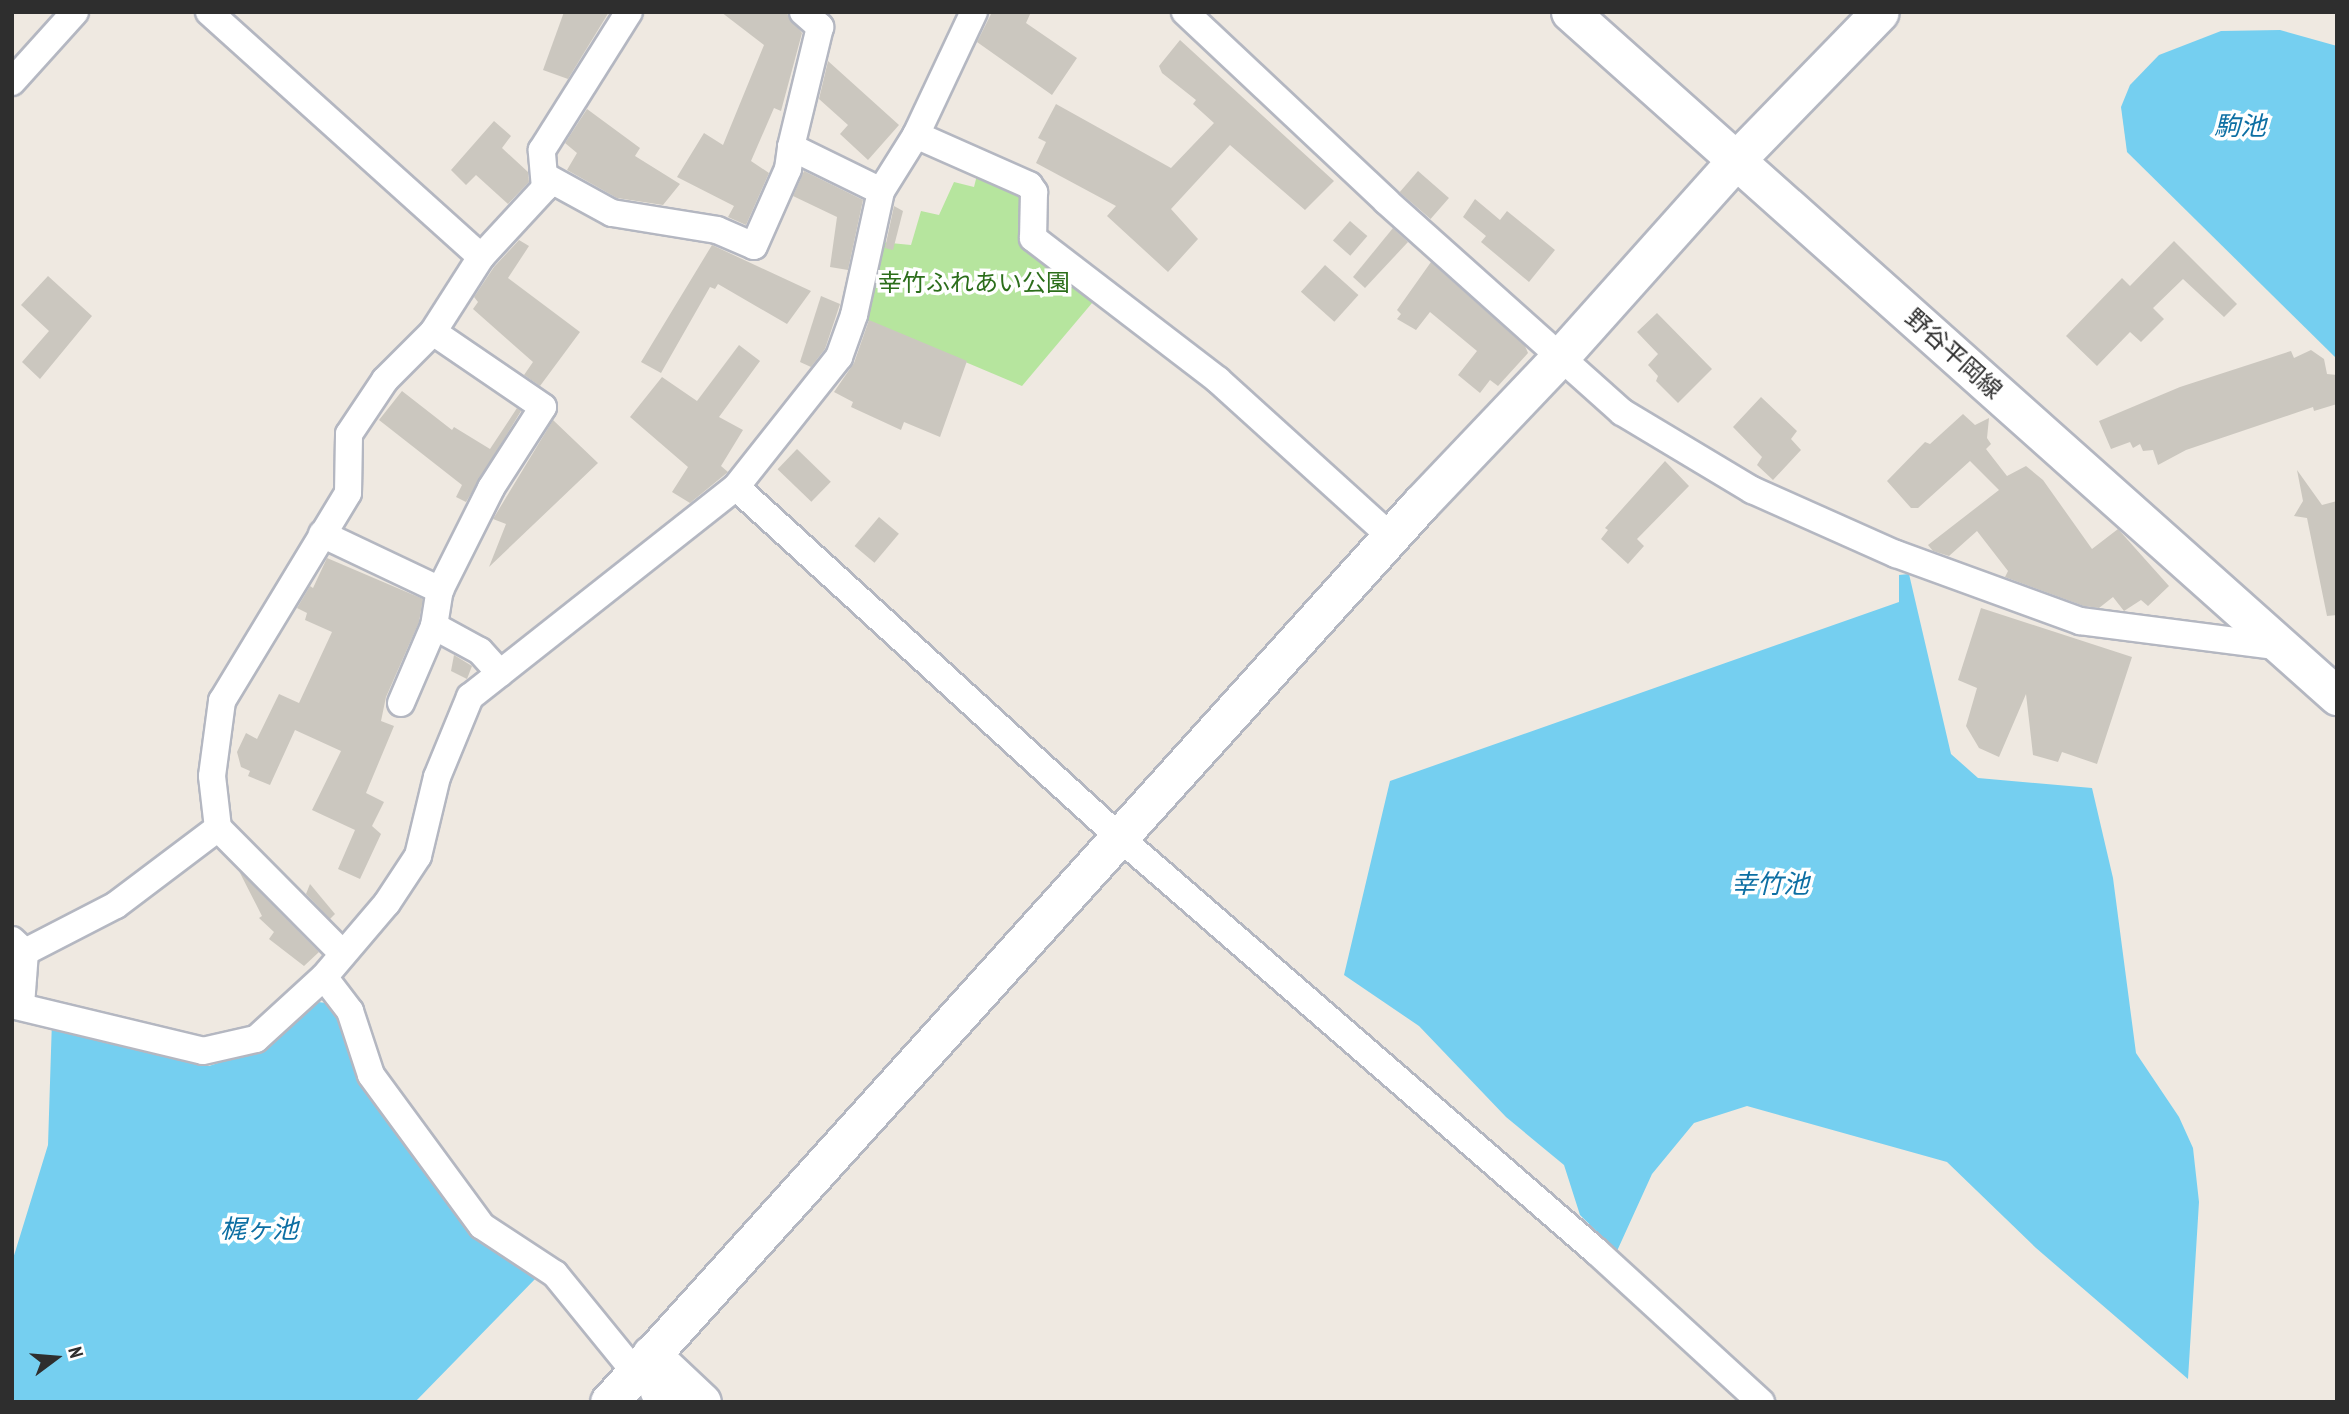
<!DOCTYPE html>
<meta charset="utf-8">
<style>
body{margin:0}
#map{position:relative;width:2349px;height:1414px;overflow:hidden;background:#efe9e1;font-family:"PT Sans Narrow","Noto Sans JP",sans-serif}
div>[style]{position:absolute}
.green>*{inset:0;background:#b6e59e}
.water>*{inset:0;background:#75cff0}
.building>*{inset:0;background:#cbc7bf;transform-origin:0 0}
.roads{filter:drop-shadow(2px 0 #b4b7c1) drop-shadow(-2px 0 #b4b7c1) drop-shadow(0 2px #b4b7c1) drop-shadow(0 -2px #b4b7c1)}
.street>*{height:26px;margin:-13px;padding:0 13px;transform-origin:13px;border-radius:13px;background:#fff}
.secondary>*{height:37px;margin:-18.5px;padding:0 18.5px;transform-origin:18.5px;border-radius:18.5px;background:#fff}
span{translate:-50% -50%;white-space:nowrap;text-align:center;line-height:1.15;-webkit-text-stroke:7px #fff;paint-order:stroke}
.park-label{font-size:24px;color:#2c6e1b}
.street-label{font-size:24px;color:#2e2e2e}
.water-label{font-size:26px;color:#0d6fa3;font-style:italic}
.frame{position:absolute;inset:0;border:14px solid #2e2e2e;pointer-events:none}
.north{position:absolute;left:21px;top:1323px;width:70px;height:70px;-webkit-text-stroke:5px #fff;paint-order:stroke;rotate:74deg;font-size:19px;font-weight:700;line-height:28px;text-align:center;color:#2e2e2e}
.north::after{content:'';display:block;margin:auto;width:24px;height:32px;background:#2e2e2e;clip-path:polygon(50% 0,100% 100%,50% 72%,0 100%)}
</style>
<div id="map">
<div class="green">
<i style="clip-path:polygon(980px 163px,1034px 192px,1033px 238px,1103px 290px,1022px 386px,854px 315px,870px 241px,911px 245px,921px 211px,939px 215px,954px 182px,974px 187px)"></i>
</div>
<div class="water">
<i style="clip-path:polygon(2280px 30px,2337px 46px,2337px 359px,2127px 152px,2121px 107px,2130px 85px,2159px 55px,2221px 31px)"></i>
<i style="clip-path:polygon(1909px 574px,1951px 754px,1978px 778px,2092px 788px,2113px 878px,2136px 1053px,2179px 1117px,2193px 1148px,2199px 1202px,2188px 1379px,2036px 1248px,1947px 1162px,1747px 1106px,1694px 1123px,1652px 1174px,1617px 1251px,1580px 1215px,1564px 1165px,1506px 1117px,1419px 1026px,1344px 975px,1390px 781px,1899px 602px,1899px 575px)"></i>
<i style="clip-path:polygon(318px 1002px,335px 1004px,361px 1069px,421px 1165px,477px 1238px,537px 1277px,415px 1402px,16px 1402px,12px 1397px,12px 1262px,48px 1145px,52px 1020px,209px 1066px,254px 1051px)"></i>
</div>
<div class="building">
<i style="clip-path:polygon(564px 12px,609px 12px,568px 79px,543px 70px)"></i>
<i style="clip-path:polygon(721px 12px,786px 12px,802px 33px,781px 111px,774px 108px,751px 161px,769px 173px,746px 225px,728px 217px,734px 206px,677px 177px,704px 133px,723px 145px,764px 45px)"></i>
<i style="clip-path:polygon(992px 12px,1031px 12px,1026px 23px,1077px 58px,1052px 95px,977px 42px)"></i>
<i style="clip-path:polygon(1180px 40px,1334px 181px,1305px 210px,1230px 145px,1171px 209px,1198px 239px,1168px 272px,1107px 216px,1116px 206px,1036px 163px,1046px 142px,1038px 138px,1056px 104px,1171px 168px,1214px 123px,1193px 104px,1196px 100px,1162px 73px,1159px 66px)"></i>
<i style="clip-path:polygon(828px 61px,899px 125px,868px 160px,840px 134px,848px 125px,819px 99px)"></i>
<i style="clip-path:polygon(587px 109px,640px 148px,635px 156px,680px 184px,663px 205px,617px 198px,567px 170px,577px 153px,565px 143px)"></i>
<i style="clip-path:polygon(494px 121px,511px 136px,502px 148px,528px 172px,529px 182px,508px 204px,476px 175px,466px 185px,451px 170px)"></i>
<i style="clip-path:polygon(804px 171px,863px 200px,848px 270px,830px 267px,837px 217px,793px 196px)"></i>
<i style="left:1418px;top:171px;width:41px;height:28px;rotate:41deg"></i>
<i style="clip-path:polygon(1475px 199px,1500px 220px,1507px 211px,1555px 250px,1529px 282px,1481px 242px,1486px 236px,1463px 217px)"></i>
<i style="clip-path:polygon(894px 206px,903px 211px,893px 250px,885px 248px)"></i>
<i style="left:1350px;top:221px;width:23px;height:26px;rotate:41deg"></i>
<i style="clip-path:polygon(1393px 228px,1408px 242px,1365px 288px,1353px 277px)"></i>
<i style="clip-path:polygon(519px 240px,529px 246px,508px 278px,580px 332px,540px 386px,524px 375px,533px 362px,473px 309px,478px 302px,474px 297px,494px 267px)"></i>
<i style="clip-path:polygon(2174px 241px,2237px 304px,2224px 317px,2183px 279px,2153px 308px,2164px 319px,2141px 342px,2130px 332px,2097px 366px,2066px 336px,2122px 278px,2130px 286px)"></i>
<i style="clip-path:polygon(712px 245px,811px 291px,787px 324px,718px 284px,715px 289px,710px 287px,661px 373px,641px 362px)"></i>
<i style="clip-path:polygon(1431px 262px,1525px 346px,1528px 353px,1498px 386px,1490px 380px,1480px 393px,1458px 375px,1477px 351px,1430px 312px,1416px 330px,1397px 319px,1401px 314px,1397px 310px)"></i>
<i style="left:1325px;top:265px;width:45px;height:36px;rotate:42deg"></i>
<i style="clip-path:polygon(48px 276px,92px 316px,40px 379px,22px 362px,49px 331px,21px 305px)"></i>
<i style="clip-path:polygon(821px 296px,840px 304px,825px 349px,811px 367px,800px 362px)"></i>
<i style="clip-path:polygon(1657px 313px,1712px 369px,1678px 403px,1656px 381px,1658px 376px,1648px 365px,1658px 354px,1637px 332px)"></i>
<i style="clip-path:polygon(869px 320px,967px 361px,940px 437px,904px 422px,901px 430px,851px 407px,853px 402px,834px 392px,854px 363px)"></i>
<i style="clip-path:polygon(739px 345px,760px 361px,719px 417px,743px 430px,721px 466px,728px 472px,690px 503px,672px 492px,688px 467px,630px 417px,662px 377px,697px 401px)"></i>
<i style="clip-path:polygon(2311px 350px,2324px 359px,2327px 374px,2337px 375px,2337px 404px,2314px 411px,2313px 407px,2186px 450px,2158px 465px,2153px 450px,2143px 451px,2140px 444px,2133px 448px,2130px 442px,2111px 449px,2099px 421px,2180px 387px,2291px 351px,2294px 358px)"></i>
<i style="clip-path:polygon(402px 391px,452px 430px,454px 427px,490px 449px,517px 408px,521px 411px,466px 502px,456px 497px,462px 485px,379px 420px)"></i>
<i style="clip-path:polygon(1761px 397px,1797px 431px,1791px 439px,1801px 450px,1773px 480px,1757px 465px,1762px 457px,1733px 427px)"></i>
<i style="clip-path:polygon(1963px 414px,1975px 425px,1989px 418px,1987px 438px,1991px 444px,1986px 449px,2007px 476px,2026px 466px,2043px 480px,2092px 549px,2118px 529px,2169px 586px,2148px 606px,2141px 600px,2124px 611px,2113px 597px,2099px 608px,2084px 606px,2005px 577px,2008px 571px,1977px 531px,1949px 556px,1933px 551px,1928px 545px,1999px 490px,1970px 461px,1918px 508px,1911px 508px,1887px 481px,1925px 442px,1930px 444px)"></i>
<i style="clip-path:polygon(553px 420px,598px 463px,489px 567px,506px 524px,493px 519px)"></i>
<i style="left:797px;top:449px;width:47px;height:28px;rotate:44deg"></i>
<i style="clip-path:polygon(1665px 461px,1689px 486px,1637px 539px,1644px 546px,1628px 564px,1601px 539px,1608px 530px,1605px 528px)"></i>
<i style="clip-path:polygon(2297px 470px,2322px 505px,2337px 501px,2337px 615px,2327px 616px,2307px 518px,2294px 516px,2303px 501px)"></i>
<i style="left:879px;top:517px;width:26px;height:38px;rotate:40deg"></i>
<i style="clip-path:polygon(327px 558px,423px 599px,419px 622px,386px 697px,381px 721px,394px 726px,366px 793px,384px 802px,372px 826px,381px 834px,360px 879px,338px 869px,355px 830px,312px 810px,341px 751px,295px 730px,270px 785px,248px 776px,250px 771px,241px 767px,237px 752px,246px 733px,257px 739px,279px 694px,299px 703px,332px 632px,305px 620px,307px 613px,297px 608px,310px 586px,313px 588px)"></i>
<i style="clip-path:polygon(1981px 608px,2132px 657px,2097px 764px,2062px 752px,2058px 762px,2033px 755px,2026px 694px,1999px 757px,1979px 748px,1966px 726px,1977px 688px,1958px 680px)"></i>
<i style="clip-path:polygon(454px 655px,472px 666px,467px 679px,451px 671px)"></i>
<i style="clip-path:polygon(239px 871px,319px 952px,304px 966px,269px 939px,274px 932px,259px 918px,262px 916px)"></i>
<i style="clip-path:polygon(310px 884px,335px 914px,330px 919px,306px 894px)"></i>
</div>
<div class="roads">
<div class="street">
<i style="left:803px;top:12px;width:23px;rotate:41deg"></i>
<i style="left:820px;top:27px;width:123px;rotate:103.6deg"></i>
<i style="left:791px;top:147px;width:100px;rotate:26.1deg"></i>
<i style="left:1185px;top:12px;width:276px;rotate:43.2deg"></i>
<i style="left:1386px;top:201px;width:317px;rotate:41.8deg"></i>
<i style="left:1622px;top:412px;width:152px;rotate:31deg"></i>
<i style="left:1752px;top:490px;width:158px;rotate:24deg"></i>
<i style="left:1896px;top:554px;width:196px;rotate:20deg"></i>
<i style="left:2080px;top:621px;width:205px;rotate:7.3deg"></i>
<i style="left:12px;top:82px;width:94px;rotate:-48deg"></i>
<i style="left:916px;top:135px;width:124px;rotate:23.9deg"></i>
<i style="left:1029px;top:185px;width:9px;rotate:54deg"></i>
<i style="left:1034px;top:192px;width:46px;rotate:91.2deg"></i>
<i style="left:1033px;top:238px;width:233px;rotate:37.5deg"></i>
<i style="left:1218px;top:380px;width:234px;rotate:42.2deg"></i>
<i style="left:548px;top:178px;width:73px;rotate:28.7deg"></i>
<i style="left:612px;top:213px;width:106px;rotate:9.2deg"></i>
<i style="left:717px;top:230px;width:40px;rotate:23.4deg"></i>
<i style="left:754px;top:246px;width:84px;rotate:-66.2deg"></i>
<i style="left:788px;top:169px;width:22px;rotate:-82deg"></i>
<i style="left:481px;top:257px;width:94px;rotate:-47.2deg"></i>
<i style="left:545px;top:188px;width:38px;rotate:-95deg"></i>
<i style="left:542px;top:150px;width:163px;rotate:-57.8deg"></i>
<i style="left:736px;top:487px;width:519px;rotate:42.42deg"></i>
<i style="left:1119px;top:837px;width:632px;rotate:40.96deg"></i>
<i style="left:1596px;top:1251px;width:224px;rotate:42.5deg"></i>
<i style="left:322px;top:534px;width:131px;rotate:25.4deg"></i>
<i style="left:434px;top:626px;width:52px;rotate:28.5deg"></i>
<i style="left:480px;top:651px;width:30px;rotate:48deg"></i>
<i style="left:401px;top:703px;width:84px;rotate:-66.8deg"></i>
<i style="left:434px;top:626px;width:36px;rotate:-81deg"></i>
<i style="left:440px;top:590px;width:114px;rotate:-63.4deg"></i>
<i style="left:491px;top:488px;width:96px;rotate:-57.3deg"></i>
<i style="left:543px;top:407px;width:133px;rotate:-145.7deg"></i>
<i style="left:218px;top:828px;width:177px;rotate:45.2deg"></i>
<i style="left:12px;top:940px;width:18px;rotate:43deg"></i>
<i style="left:25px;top:952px;width:53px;rotate:94.3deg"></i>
<i style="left:25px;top:952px;width:102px;rotate:-27.3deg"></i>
<i style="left:116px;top:905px;width:128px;rotate:-37deg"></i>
<i style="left:218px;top:828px;width:52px;rotate:-96.6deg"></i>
<i style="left:212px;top:776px;width:76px;rotate:-82.4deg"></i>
<i style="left:222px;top:701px;width:243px;rotate:-58.8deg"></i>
<i style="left:348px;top:493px;width:59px;rotate:-89deg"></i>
<i style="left:349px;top:434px;width:65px;rotate:-56.3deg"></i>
<i style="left:385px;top:380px;width:68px;rotate:-45deg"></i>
<i style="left:433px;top:332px;width:89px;rotate:-57.4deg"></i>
<i style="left:481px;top:257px;width:366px;rotate:-138deg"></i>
<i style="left:324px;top:977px;width:43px;rotate:52.6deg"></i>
<i style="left:350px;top:1011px;width:67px;rotate:71.8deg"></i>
<i style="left:371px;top:1075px;width:187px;rotate:53.7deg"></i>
<i style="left:482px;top:1226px;width:87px;rotate:33.3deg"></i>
<i style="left:555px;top:1274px;width:127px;rotate:50.8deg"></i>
<i style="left:12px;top:1005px;width:196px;rotate:13.5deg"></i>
<i style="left:203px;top:1051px;width:54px;rotate:-12.8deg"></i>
<i style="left:256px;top:1039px;width:92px;rotate:-42.4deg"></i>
<i style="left:324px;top:977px;width:97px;rotate:-49.6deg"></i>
<i style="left:387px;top:903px;width:56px;rotate:-56.6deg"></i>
<i style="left:418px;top:856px;width:81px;rotate:-76.5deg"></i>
<i style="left:437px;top:777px;width:87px;rotate:-67.6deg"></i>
<i style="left:470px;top:697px;width:339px;rotate:-38.3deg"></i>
<i style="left:736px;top:487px;width:166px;rotate:-51.6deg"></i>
<i style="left:839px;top:357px;width:45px;rotate:-70.3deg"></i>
<i style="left:854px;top:315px;width:127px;rotate:-77.7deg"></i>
<i style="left:881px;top:191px;width:66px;rotate:-58deg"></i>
<i style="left:916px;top:135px;width:136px;rotate:-64.8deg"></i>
<i style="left:654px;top:1393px;width:12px;rotate:48deg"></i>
</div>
<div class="secondary">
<i style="left:1570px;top:12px;width:1028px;rotate:41.73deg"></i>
<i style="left:651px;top:1354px;width:70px;rotate:43.3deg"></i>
<i style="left:609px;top:1402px;width:1211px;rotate:-47.91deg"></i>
<i style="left:1421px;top:503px;width:203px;rotate:-46.4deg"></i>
<i style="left:1561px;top:356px;width:263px;rotate:-48.2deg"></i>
<i style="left:1736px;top:160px;width:206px;rotate:-45.8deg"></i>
</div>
</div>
<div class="park-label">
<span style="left:974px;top:283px">幸竹ふれあい公園</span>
</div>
<div class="street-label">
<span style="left:1954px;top:354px;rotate:42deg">野谷平岡線</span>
</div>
<div class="water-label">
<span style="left:2240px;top:126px">駒池</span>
<span style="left:1770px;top:884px">幸竹池</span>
<span style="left:259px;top:1229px">梶ヶ池</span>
</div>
<div class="frame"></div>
<div class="north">N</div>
</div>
